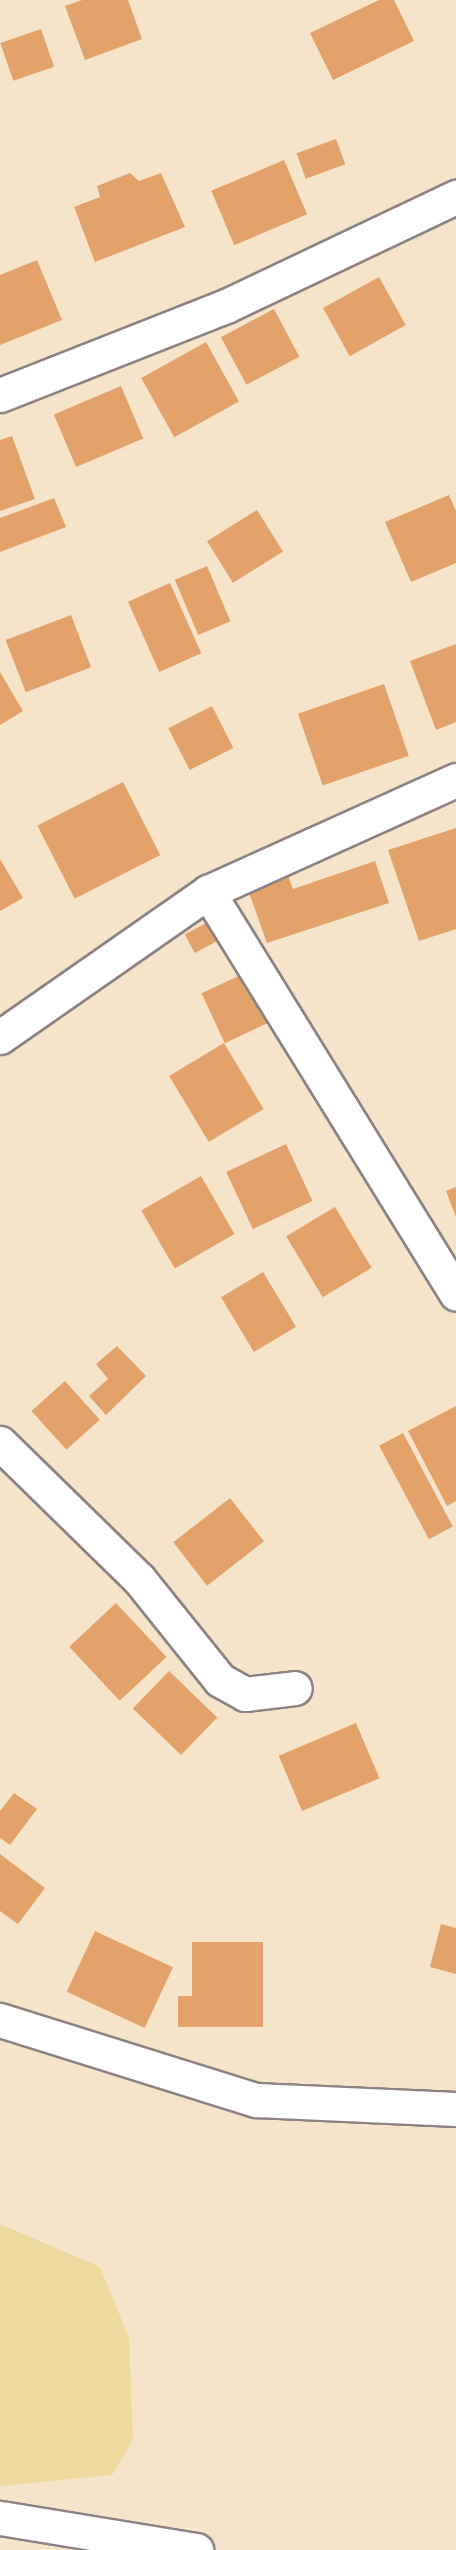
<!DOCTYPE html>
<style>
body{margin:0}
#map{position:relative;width:456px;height:2550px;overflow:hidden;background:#f5e3ca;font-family:"Gochi Hand",sans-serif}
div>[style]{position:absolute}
.sand>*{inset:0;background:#eeda9e}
.building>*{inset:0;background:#e3a26a;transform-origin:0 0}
.roads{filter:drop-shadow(2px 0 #8c8282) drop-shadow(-2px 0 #8c8282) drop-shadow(0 2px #8c8282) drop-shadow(0 -2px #8c8282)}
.minor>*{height:33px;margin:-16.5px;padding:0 16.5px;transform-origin:16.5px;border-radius:16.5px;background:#fff}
span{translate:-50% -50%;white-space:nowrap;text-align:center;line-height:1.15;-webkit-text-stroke:5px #fbf7ec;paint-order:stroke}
</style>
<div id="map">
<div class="sand">
<i style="clip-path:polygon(0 2224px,100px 2267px,129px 2338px,133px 2440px,112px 2475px,0 2486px)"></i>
</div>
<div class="building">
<i style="clip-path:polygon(82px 0,128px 0,142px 39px,85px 60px,65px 6px)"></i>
<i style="clip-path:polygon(379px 0,394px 0,414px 41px,333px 80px,310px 33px)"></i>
<i style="left:41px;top:29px;width:40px;height:43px;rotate:71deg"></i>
<i style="left:336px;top:139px;width:27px;height:42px;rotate:70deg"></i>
<i style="left:284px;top:160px;width:59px;height:79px;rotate:67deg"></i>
<i style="clip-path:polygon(130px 173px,139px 181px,161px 173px,185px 227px,95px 262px,74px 207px,100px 197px,97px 186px)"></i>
<i style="clip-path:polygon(37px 260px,62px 320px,0 345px,0 275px)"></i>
<i style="left:379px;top:277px;width:55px;height:64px;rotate:61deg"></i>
<i style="left:274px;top:309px;width:54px;height:60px;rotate:62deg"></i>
<i style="left:206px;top:342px;width:68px;height:74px;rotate:61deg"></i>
<i style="left:121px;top:386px;width:57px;height:73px;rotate:67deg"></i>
<i style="clip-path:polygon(12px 436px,35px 499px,0 511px,0 440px)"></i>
<i style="clip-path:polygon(449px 495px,456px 511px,456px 563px,411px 582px,385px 522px)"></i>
<i style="clip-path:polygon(54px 498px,66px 527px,0 552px,0 518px)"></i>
<i style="left:257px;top:510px;width:49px;height:59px;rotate:58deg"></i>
<i style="left:207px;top:566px;width:60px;height:35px;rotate:67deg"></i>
<i style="left:170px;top:583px;width:77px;height:46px;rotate:66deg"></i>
<i style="left:71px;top:615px;width:56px;height:70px;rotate:69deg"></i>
<i style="clip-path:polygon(456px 644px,456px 722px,436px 730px,410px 661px)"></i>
<i style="clip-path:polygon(0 672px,23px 711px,0 725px)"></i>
<i style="left:384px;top:684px;width:76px;height:91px;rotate:71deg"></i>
<i style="left:212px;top:706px;width:47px;height:49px;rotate:63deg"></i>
<i style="left:123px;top:782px;width:82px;height:96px;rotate:63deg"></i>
<i style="clip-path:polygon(456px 828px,456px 929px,419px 941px,388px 850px)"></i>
<i style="clip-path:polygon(0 859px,23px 898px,0 911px)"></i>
<i style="clip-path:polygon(375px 861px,389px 903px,267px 943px,247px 887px,287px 873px,293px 889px)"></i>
<i style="left:214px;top:919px;width:21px;height:33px;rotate:62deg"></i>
<i style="left:245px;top:973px;width:55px;height:48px;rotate:65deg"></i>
<i style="left:224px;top:1043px;width:77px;height:64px;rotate:59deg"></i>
<i style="left:286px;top:1144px;width:63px;height:66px;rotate:65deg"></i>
<i style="left:201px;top:1176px;width:67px;height:69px;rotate:60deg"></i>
<i style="clip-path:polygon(456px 1187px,456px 1217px,446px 1191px)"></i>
<i style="left:335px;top:1207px;width:71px;height:57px;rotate:59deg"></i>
<i style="left:263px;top:1272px;width:64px;height:49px;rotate:59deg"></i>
<i style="clip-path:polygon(117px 1346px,146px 1376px,106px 1415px,89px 1396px,108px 1379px,96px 1364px)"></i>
<i style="left:65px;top:1381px;width:52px;height:45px;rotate:48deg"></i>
<i style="clip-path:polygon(456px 1406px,456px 1501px,447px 1506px,408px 1431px)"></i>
<i style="left:403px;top:1433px;width:106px;height:27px;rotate:62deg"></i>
<i style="left:230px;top:1498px;width:55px;height:72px;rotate:52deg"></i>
<i style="left:116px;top:1603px;width:74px;height:64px;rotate:47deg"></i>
<i style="left:169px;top:1671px;width:67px;height:52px;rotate:44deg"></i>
<i style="left:356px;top:1723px;width:60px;height:84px;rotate:67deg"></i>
<i style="clip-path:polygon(14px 1793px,37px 1809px,10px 1845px,0 1838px,0 1811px)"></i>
<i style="clip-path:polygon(0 1854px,45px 1888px,18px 1924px,0 1911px)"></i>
<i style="clip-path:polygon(441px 1924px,456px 1928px,456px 1974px,430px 1967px)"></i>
<i style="left:95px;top:1931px;width:86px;height:67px;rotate:25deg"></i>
<i style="clip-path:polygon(192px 1942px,263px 1942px,263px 2027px,178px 2027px,178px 1996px,192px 1996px)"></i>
</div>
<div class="roads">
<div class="minor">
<i style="left:0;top:395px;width:243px;rotate:-21.5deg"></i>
<i style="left:226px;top:306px;width:255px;rotate:-25.4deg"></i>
<i style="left:208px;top:892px;width:472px;rotate:58.3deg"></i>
<i style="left:0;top:1037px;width:254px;rotate:-34.9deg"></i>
<i style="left:208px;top:892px;width:272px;rotate:-24.3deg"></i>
<i style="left:0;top:1443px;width:194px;rotate:44.4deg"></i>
<i style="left:139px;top:1579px;width:129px;rotate:51.3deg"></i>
<i style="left:220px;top:1680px;width:29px;rotate:29deg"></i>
<i style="left:245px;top:1694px;width:50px;rotate:-6.8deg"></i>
<i style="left:0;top:2020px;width:268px;rotate:17.4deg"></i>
<i style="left:256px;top:2100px;width:200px;rotate:2.6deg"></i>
<i style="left:0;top:2518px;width:199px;rotate:9.3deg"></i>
</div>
</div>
</div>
